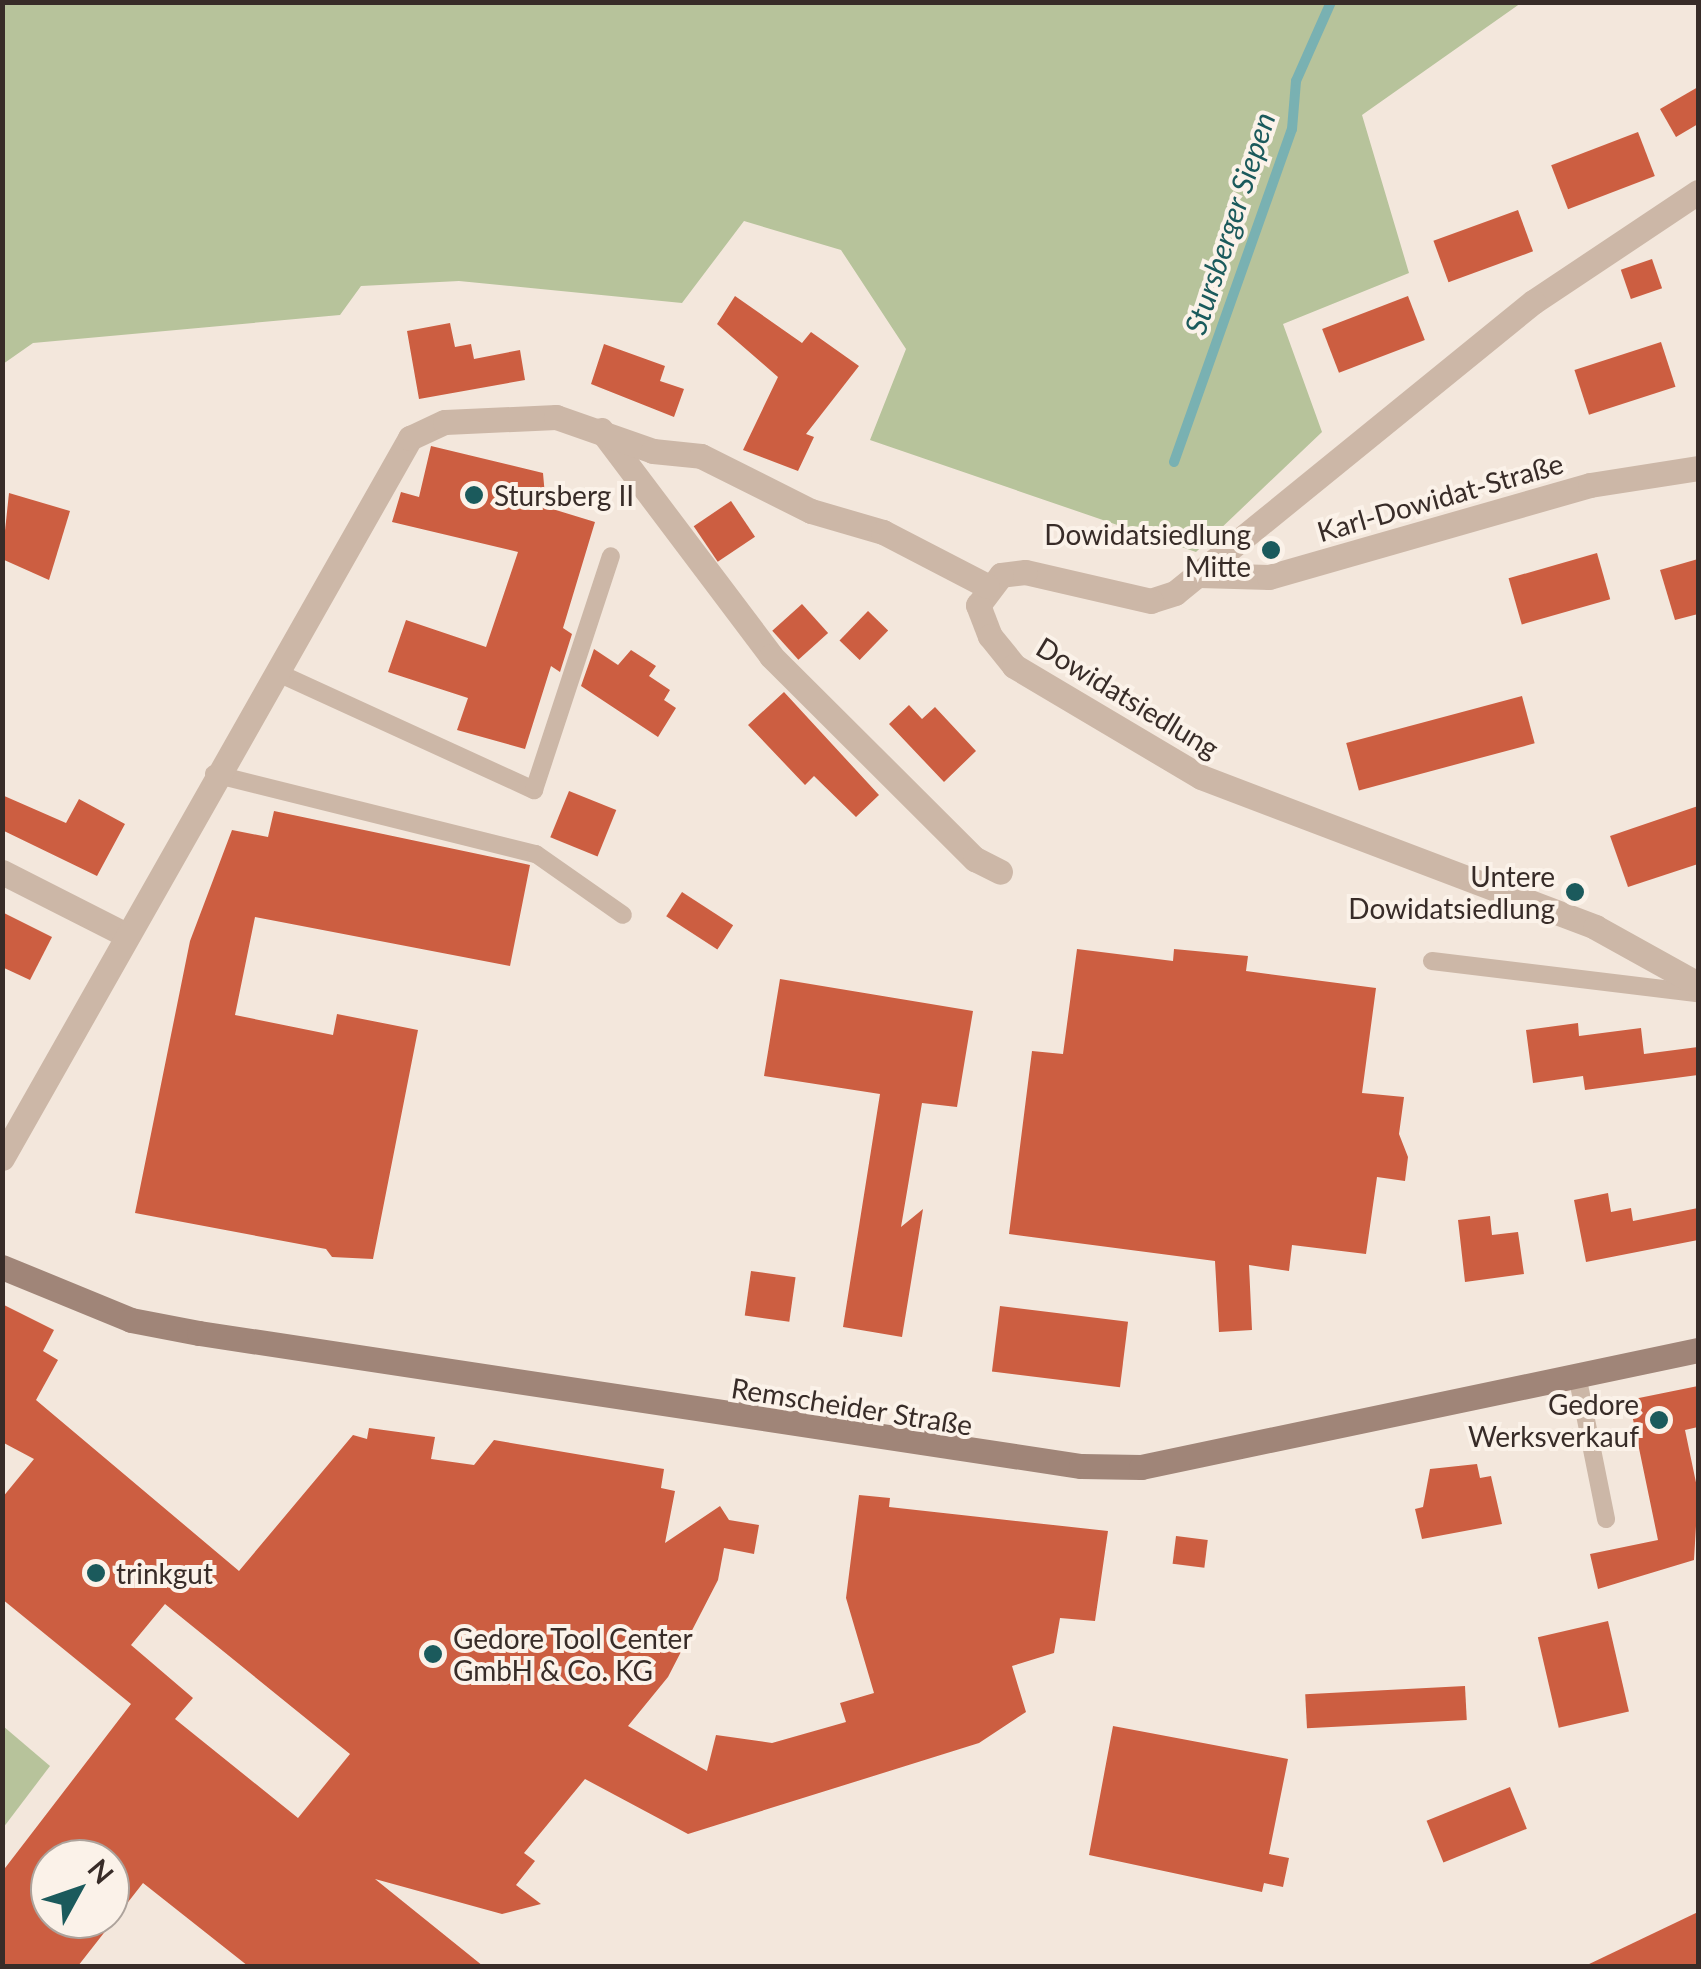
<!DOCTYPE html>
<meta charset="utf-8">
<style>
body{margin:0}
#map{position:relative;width:1701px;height:1969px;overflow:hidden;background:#f3e7dc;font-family:Lato,sans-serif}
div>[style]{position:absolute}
.green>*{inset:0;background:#b7c39b}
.stream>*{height:10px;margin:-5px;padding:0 5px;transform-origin:5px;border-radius:5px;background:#79b1b2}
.building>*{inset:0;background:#cc5e41;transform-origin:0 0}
.lane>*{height:18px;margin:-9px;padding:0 9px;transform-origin:9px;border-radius:9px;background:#ccb7a7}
.street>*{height:25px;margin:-12.5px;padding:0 12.5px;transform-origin:12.5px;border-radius:12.5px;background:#ccb7a7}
.secondary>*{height:25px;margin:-12.5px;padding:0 12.5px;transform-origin:12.5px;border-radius:12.5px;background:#a08578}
.dots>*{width:28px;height:28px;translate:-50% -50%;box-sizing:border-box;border:5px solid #fbf2e9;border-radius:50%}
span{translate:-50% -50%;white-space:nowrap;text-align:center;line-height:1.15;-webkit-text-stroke:8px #fbf2e9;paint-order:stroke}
.poi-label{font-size:28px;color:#382c28}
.left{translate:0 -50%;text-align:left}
.right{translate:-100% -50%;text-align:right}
.street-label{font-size:28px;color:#382c28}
.water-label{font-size:30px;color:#1b5a5c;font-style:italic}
.frame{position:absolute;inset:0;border:5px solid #382c28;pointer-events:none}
.north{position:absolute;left:30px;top:1839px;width:100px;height:100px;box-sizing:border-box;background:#fbf2e9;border:2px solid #ada39c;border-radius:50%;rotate:50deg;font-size:28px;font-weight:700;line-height:40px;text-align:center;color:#382c28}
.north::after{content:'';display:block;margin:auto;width:35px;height:45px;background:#1b5a5c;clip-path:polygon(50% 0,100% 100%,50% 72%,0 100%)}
</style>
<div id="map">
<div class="green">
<i style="clip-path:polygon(3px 2px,1521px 2px,1521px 3px,1362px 115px,1409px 273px,1283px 324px,1322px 432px,1196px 552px,870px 440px,906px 349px,841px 250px,744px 221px,682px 303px,459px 281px,361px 286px,340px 315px,33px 343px,3px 364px)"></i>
<i style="clip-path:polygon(3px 1726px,50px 1766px,3px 1828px)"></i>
</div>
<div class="stream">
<i style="left:1174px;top:462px;width:353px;rotate:-70.5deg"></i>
<i style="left:1292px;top:129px;width:48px;rotate:-85.2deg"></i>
<i style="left:1296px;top:81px;width:86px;rotate:-66.1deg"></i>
</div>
<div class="building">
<i style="clip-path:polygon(1698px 87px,1698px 124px,1676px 137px,1660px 109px)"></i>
<i style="left:1638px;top:132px;width:47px;height:93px;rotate:69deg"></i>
<i style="left:1518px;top:210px;width:44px;height:90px;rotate:70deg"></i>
<i style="left:1652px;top:259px;width:31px;height:33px;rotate:71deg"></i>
<i style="clip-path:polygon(735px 296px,802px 343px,811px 332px,859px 366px,806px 434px,814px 437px,798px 471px,743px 450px,778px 377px,717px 324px)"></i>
<i style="left:1408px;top:296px;width:47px;height:92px;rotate:69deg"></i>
<i style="clip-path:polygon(450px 323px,455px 347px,471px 344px,474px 359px,520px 350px,525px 380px,419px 399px,407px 331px)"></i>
<i style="left:1661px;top:342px;width:47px;height:91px;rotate:72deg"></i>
<i style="clip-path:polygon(604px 344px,665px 366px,660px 381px,684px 389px,674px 417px,591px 384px)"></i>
<i style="clip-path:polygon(431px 446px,543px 473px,546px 507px,595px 522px,563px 628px,572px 634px,560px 672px,551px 666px,525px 749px,457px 730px,468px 698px,388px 672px,406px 620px,486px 647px,518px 552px,392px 522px,401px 492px,419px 497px)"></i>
<i style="clip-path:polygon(9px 493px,70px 511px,49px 580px,2px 559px)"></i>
<i style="left:731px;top:501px;width:43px;height:45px;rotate:56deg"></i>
<i style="left:1597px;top:553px;width:48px;height:92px;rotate:74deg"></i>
<i style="clip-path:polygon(1698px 559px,1698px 614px,1675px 620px,1660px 570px)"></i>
<i style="left:802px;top:604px;width:39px;height:40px;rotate:48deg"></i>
<i style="left:868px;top:611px;width:28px;height:41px;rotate:44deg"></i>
<i style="clip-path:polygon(594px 649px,618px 665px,631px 650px,656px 666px,649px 676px,670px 690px,664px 700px,676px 708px,658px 737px,581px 686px)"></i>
<i style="clip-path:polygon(784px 692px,879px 795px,856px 817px,814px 776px,805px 785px,748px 725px)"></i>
<i style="left:1522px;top:696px;width:49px;height:182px;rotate:75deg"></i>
<i style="clip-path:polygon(909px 705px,922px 719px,935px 707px,976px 751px,944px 782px,889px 724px)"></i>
<i style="left:569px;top:791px;width:51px;height:50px;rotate:22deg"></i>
<i style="clip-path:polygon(2px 795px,66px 823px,79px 799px,125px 824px,97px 876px,2px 830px)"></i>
<i style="clip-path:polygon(1698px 806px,1698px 864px,1628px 887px,1610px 836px)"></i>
<i style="clip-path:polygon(274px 811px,530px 865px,510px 966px,255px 917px,235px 1015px,333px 1035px,337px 1014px,418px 1030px,373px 1259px,332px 1257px,326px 1249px,135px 1213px,190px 941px,232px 830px,268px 837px)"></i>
<i style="left:682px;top:892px;width:61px;height:29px;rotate:33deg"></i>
<i style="clip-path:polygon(2px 912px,52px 937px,30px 980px,2px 967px)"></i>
<i style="clip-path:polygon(1077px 949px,1173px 961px,1174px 949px,1248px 956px,1246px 971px,1376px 988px,1362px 1093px,1404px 1097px,1399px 1134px,1408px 1157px,1405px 1181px,1377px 1177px,1366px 1254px,1292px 1245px,1289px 1271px,1249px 1265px,1252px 1330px,1219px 1332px,1215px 1261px,1009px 1234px,1032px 1051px,1063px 1054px)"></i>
<i style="clip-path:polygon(780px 979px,973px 1011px,957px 1107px,922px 1103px,901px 1227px,923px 1209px,902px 1337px,843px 1327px,880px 1094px,764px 1076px)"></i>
<i style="clip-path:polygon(1578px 1023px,1579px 1036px,1641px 1028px,1644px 1054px,1698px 1047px,1698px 1075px,1585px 1090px,1583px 1076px,1533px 1083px,1526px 1030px)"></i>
<i style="clip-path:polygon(1608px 1193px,1611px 1212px,1631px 1208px,1633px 1221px,1698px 1208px,1698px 1240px,1586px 1262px,1574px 1200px)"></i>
<i style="clip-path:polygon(1490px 1216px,1492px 1235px,1518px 1232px,1524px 1274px,1465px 1282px,1458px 1220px)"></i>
<i style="left:751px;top:1271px;width:45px;height:45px;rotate:8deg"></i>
<i style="clip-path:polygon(evenodd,2px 1304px,54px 1330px,43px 1351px,58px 1360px,36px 1400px,239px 1571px,353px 1435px,367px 1439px,369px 1428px,435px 1437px,431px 1459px,474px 1465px,494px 1440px,664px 1469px,661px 1488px,675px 1491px,665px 1543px,720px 1506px,729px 1520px,759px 1525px,754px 1554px,724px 1548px,718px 1580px,668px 1677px,628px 1726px,707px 1771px,716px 1735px,772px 1743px,846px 1722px,840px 1703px,874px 1693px,846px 1598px,859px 1495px,890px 1498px,889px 1507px,1108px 1531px,1095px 1621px,1060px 1618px,1054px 1653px,1012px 1666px,1026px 1712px,979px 1743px,688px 1834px,585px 1779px,524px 1853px,535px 1861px,516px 1885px,541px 1904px,502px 1914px,375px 1879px,483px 1966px,248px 1966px,143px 1883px,78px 1966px,2px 1966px,2px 1872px,131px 1704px,2px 1599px,2px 1498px,34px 1459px,2px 1442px,2px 1304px,165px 1604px,350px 1754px,298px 1818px,175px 1719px,193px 1698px,131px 1645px,165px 1604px,2px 1304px,50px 1859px,110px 1859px,110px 1919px,50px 1919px,50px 1859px)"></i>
<i style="left:1000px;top:1306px;width:129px;height:66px;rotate:7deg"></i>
<i style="clip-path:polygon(1698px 1386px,1698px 1427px,1685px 1430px,1698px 1492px,1694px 1560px,1598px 1589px,1590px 1554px,1658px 1540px,1629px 1400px)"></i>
<i style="clip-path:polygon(1477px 1464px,1480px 1478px,1491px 1476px,1502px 1524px,1422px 1539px,1415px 1509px,1423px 1507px,1430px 1469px)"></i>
<i style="left:1176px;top:1536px;width:32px;height:28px;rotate:7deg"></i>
<i style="left:1608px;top:1621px;width:93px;height:72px;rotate:77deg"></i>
<i style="left:1465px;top:1686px;width:34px;height:160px;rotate:87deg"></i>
<i style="clip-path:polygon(1113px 1726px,1288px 1759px,1269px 1854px,1289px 1858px,1283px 1887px,1264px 1883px,1262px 1892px,1089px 1855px)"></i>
<i style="left:1510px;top:1787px;width:45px;height:90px;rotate:68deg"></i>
<i style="clip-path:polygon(1698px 1912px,1698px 1966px,1585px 1966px)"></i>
</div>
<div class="lane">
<i style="left:276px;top:672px;width:284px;rotate:24.6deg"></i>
<i style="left:534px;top:790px;width:246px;rotate:-71.8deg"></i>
<i style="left:214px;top:774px;width:332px;rotate:14deg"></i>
<i style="left:536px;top:854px;width:106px;rotate:35deg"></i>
<i style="left:1432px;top:961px;width:268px;rotate:6.9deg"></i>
<i style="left:1577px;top:1375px;width:147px;rotate:78.6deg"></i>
</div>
<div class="street">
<i style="left:1698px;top:192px;width:198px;rotate:146.3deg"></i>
<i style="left:1533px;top:302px;width:461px;rotate:140.9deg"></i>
<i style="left:1175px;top:593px;width:25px;rotate:162deg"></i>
<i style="left:1151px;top:601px;width:129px;rotate:-167deg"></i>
<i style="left:1025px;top:572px;width:24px;rotate:173deg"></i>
<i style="left:1001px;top:575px;width:38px;rotate:127deg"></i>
<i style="left:978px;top:605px;width:33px;rotate:69deg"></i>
<i style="left:990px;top:636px;width:38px;rotate:51deg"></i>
<i style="left:1014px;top:666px;width:217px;rotate:30.7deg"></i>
<i style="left:1201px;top:777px;width:422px;rotate:20.8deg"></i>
<i style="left:1595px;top:927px;width:118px;rotate:29deg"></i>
<i style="left:601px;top:430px;width:283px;rotate:53deg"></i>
<i style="left:771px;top:656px;width:288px;rotate:44.9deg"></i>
<i style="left:975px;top:859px;width:28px;rotate:27deg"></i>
<i style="left:1199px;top:575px;width:70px;rotate:1.6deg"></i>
<i style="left:1269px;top:577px;width:334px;rotate:-16deg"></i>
<i style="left:1590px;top:485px;width:109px;rotate:-8.9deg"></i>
<i style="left:2px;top:872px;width:139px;rotate:26.9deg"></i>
<i style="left:2px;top:1158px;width:828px;rotate:-60.46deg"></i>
<i style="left:410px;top:438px;width:38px;rotate:-25deg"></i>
<i style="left:445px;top:422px;width:111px;rotate:-2.6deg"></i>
<i style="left:556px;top:417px;width:103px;rotate:19.3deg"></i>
<i style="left:653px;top:451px;width:48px;rotate:5.9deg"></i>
<i style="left:701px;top:456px;width:123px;rotate:26.6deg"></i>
<i style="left:811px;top:511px;width:75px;rotate:16.3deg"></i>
<i style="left:883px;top:532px;width:117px;rotate:27.4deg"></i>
</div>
<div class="secondary">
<i style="left:2px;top:1267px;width:139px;rotate:22.3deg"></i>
<i style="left:131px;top:1320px;width:69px;rotate:10.8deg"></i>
<i style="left:199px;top:1333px;width:892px;rotate:8.58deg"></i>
<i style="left:1081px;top:1466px;width:60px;rotate:1deg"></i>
<i style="left:1141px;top:1467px;width:569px;rotate:-11.86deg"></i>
</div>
<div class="dots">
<i style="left:474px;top:495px;background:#1b5a5c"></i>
<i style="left:1271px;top:550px;background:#1b5a5c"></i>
<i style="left:1575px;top:892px;background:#1b5a5c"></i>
<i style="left:1659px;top:1420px;background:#1b5a5c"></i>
<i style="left:96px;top:1573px;background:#1b5a5c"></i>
<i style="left:433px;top:1654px;background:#1b5a5c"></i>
</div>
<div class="poi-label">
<span class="left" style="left:494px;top:495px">Stursberg II</span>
<span class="right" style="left:1251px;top:550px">Dowidatsiedlung<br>Mitte</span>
<span class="right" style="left:1555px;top:892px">Untere<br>Dowidatsiedlung</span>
<span class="right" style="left:1639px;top:1420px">Gedore<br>Werksverkauf</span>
<span class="left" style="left:116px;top:1573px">trinkgut</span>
<span class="left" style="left:453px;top:1654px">Gedore Tool Center<br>GmbH &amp; Co. KG</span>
</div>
<div class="street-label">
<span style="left:1440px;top:497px;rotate:-16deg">Karl-Dowidat-Straße</span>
<span style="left:1128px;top:697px;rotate:31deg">Dowidatsiedlung</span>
<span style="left:852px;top:1406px;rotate:9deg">Remscheider Straße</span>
</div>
<div class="water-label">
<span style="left:1229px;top:223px;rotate:-72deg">Stursberger Siepen</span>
</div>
<div class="frame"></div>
<div class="north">N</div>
</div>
